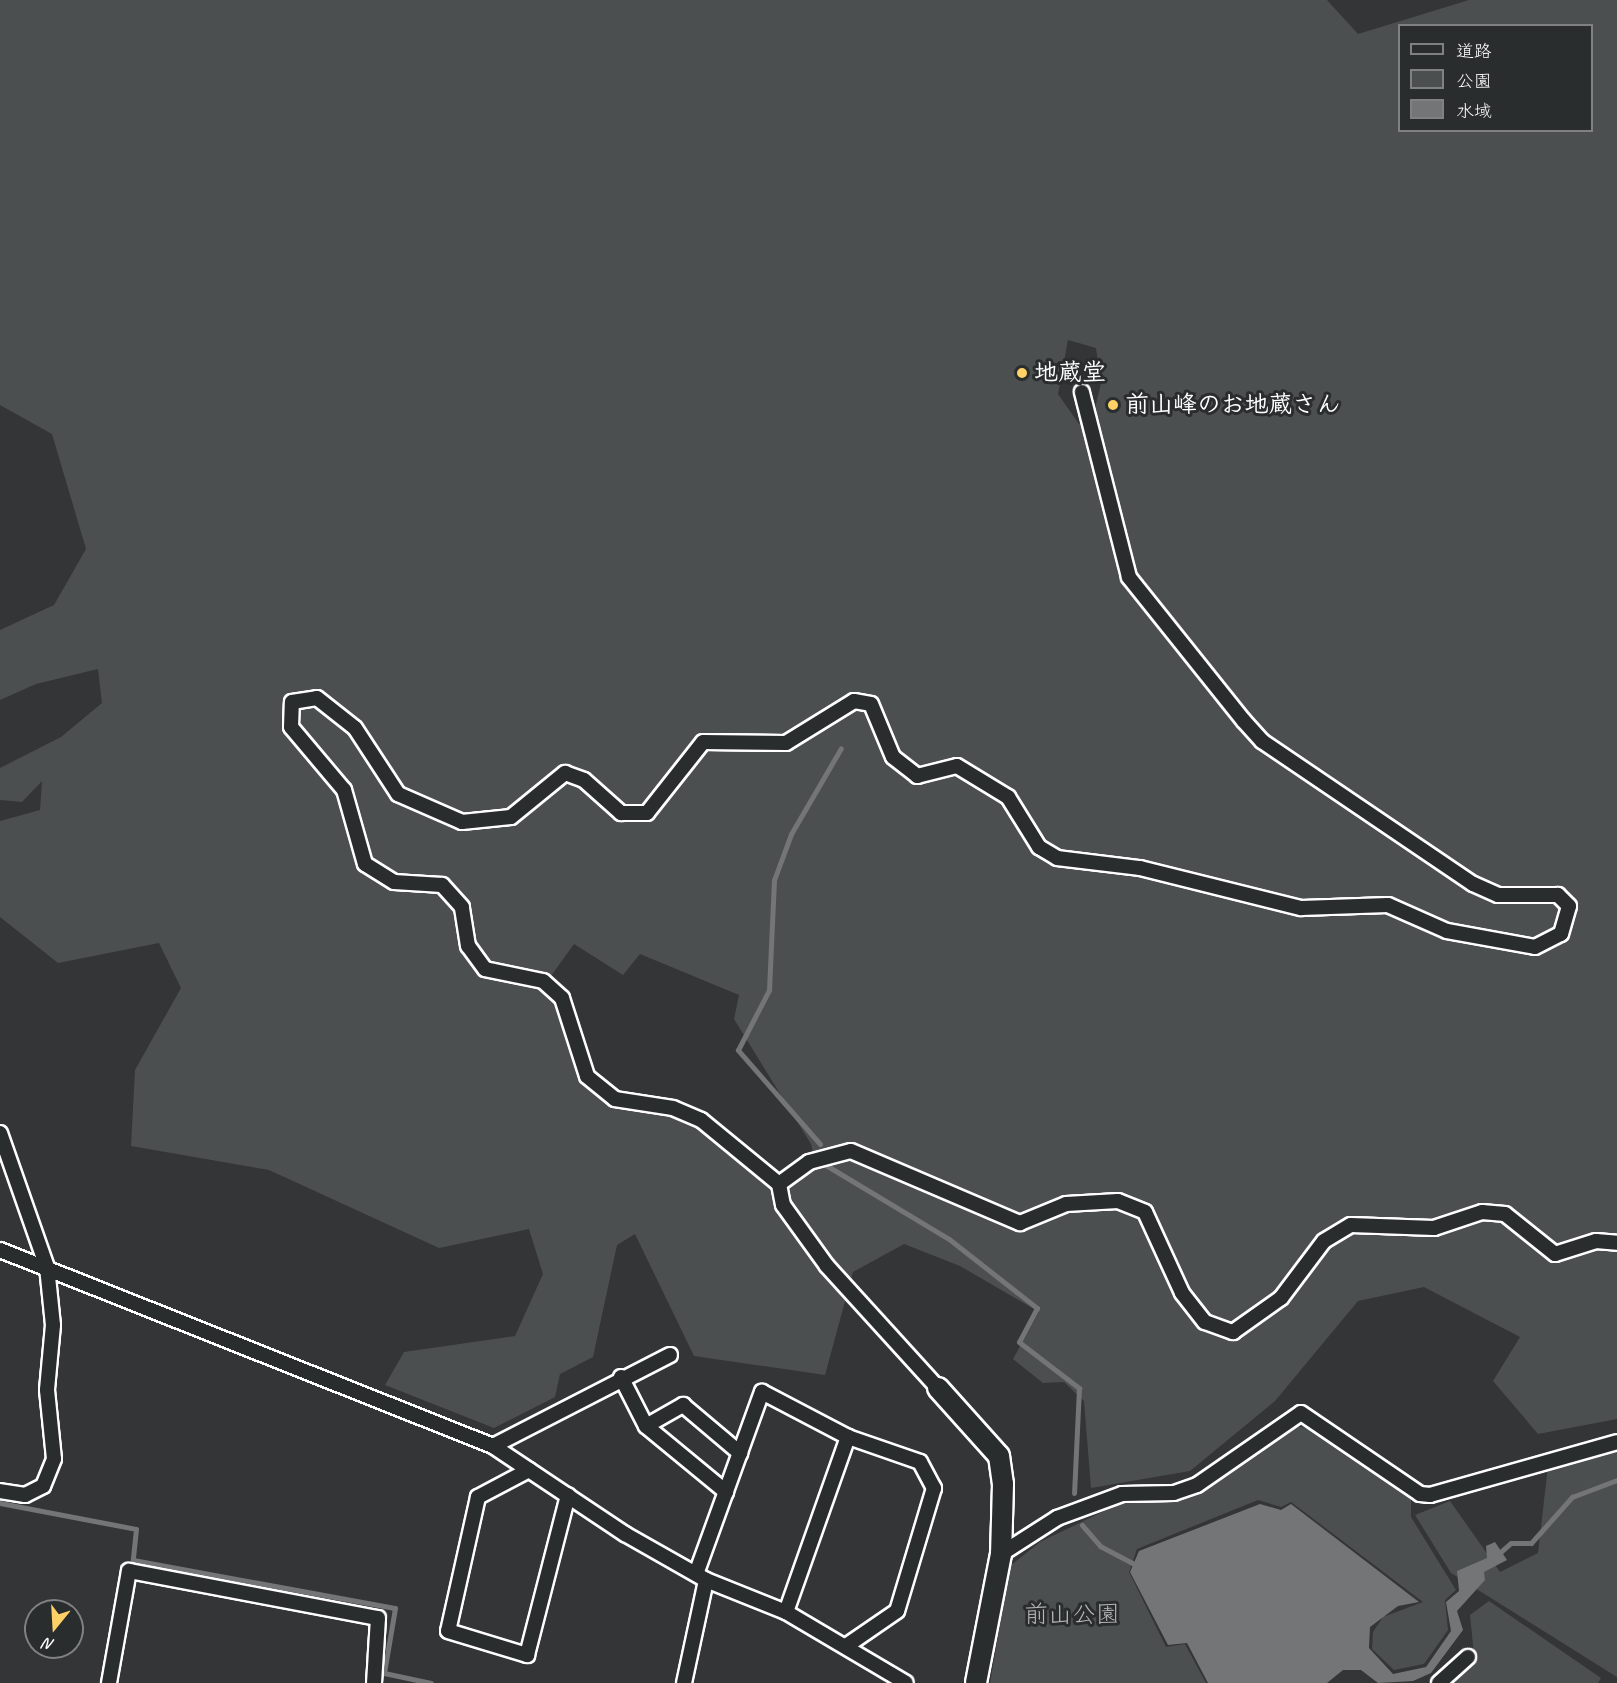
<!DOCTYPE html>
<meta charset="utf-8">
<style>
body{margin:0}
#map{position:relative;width:1617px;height:1683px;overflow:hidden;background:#333536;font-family:Caveat,"Klee One",sans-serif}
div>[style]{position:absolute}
.green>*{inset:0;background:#4c4f50}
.water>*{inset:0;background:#737576}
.stream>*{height:5px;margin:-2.5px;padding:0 2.5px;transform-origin:2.5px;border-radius:2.5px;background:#737576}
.roads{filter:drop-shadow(2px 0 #fff) drop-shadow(-2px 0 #fff) drop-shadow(0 2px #fff) drop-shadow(0 -2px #fff)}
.street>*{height:14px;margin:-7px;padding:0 7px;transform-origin:7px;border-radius:7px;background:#2a2d2e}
.secondary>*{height:20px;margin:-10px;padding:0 10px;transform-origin:10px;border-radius:10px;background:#2a2d2e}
.dots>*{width:16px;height:16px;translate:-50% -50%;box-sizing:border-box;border:3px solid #2a2d2e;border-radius:50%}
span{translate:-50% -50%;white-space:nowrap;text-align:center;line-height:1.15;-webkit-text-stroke:6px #2a2d2e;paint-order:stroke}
.poi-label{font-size:24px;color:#fff;font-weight:700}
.left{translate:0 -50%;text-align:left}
.park-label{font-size:24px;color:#b7b9b9}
.legend{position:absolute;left:1398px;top:24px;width:195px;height:108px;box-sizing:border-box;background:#2a2d2e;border:2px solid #7f8182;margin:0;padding:8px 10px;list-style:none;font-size:18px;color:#fff}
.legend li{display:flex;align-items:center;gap:12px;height:30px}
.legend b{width:30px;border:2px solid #7f8182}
.north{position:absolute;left:24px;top:1599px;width:60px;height:60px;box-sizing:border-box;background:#2a2d2e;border:2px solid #7f8182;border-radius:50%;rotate:198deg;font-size:16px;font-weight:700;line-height:24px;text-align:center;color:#fff}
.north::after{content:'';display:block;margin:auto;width:21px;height:27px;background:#ffd166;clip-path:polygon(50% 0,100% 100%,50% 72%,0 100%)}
</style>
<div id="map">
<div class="green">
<i style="clip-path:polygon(evenodd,0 0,1327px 0,1358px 34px,1469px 0,1617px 0,1617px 1419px,1538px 1434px,1493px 1381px,1520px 1337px,1424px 1287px,1358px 1301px,1275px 1401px,1190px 1471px,1091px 1488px,1084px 1401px,1064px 1382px,1043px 1383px,1013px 1359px,1039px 1312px,960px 1266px,904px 1244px,853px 1272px,825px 1375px,694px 1356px,635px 1234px,617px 1245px,593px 1357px,560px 1374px,555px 1397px,494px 1428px,385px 1385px,404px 1352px,515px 1336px,543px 1274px,529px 1229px,439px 1248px,269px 1170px,131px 1146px,135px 1070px,181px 988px,159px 943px,58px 963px,0 917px,0 821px,40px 810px,42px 781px,22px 802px,0 800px,0 768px,61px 737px,102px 703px,98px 669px,36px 684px,0 700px,0 630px,54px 605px,86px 549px,52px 434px,0 405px,0 0,1400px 26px,1592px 26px,1592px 130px,1400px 130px,1400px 26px,0 0,1068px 340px,1096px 348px,1101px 383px,1094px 413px,1079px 424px,1058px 394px,1068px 340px,0 0,574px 944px,623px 975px,640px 954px,739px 995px,734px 1019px,811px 1144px,816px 1165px,775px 1194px,698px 1126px,674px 1114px,613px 1105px,579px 1076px,556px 1003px,541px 990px,574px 944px)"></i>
<i style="clip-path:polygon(1296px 1426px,1312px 1429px,1411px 1499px,1411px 1517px,1456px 1590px,1445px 1600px,1448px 1630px,1424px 1664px,1394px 1670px,1372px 1649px,1373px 1632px,1383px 1617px,1423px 1602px,1291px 1502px,1281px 1507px,1258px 1500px,1137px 1549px,1129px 1572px,1166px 1647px,1185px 1644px,1206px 1683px,990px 1683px,1010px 1566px,1040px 1542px,1123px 1502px,1185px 1498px,1207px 1490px)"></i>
<i style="clip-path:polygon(1617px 1452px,1617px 1677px,1451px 1573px,1415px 1515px,1450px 1501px,1500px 1572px,1538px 1553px,1548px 1466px)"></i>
<i style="clip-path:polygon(1489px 1601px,1601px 1678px,1598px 1683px,1450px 1683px,1474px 1655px,1470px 1615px)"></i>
</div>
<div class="water">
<i style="clip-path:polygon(1260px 1504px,1281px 1510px,1291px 1504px,1419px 1602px,1398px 1606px,1370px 1627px,1369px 1648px,1393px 1674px,1426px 1667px,1451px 1631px,1446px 1602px,1459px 1591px,1457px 1571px,1487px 1558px,1486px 1546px,1495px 1542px,1507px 1560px,1484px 1572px,1485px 1580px,1457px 1611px,1463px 1630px,1431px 1673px,1413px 1681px,1378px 1683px,1361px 1670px,1343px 1670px,1327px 1683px,1208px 1683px,1187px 1643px,1168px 1645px,1130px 1572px,1139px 1551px)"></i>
</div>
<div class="stream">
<i style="left:820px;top:1144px;width:125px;rotate:-131.1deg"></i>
<i style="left:738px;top:1050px;width:68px;rotate:-62.7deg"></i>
<i style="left:769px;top:990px;width:110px;rotate:-87.4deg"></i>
<i style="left:774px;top:880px;width:49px;rotate:-69.7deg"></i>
<i style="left:791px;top:834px;width:99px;rotate:-59.8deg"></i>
<i style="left:824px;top:1164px;width:146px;rotate:31deg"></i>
<i style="left:949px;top:1239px;width:112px;rotate:38.1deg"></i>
<i style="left:1037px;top:1308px;width:38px;rotate:118deg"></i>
<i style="left:1019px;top:1342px;width:76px;rotate:37.5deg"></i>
<i style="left:1079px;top:1388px;width:105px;rotate:92.7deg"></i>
<i style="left:0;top:1503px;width:138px;rotate:10.8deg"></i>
<i style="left:136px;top:1529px;width:31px;rotate:96deg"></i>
<i style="left:133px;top:1560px;width:266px;rotate:10.4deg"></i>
<i style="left:395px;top:1608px;width:66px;rotate:99.6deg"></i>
<i style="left:384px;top:1673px;width:48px;rotate:12deg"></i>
<i style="left:1082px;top:1525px;width:28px;rotate:49deg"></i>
<i style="left:1100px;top:1546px;width:43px;rotate:27.8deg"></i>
<i style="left:1497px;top:1555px;width:18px;rotate:-41deg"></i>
<i style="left:1511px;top:1543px;width:20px"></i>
<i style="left:1531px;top:1543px;width:62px;rotate:-48.3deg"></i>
<i style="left:1572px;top:1497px;width:48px;rotate:-20.7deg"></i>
</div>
<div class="roads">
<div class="street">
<i style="left:0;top:1133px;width:142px;rotate:70.7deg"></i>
<i style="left:47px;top:1267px;width:58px;rotate:84.1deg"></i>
<i style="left:53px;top:1325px;width:65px;rotate:95.3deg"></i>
<i style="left:47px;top:1390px;width:69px;rotate:84.2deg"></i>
<i style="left:54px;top:1459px;width:29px;rotate:112deg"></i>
<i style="left:43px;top:1486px;width:20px;rotate:153deg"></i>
<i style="left:25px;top:1495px;width:25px;rotate:-171deg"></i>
<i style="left:779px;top:1184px;width:101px;rotate:-140.6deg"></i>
<i style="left:701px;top:1120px;width:30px;rotate:-157deg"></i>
<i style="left:673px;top:1108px;width:59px;rotate:-171.2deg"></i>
<i style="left:615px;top:1099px;width:36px;rotate:-141deg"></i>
<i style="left:587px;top:1076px;width:82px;rotate:-107.8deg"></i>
<i style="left:562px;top:998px;width:25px;rotate:-138deg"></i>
<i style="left:543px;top:981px;width:59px;rotate:-168.3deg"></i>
<i style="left:485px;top:969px;width:29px;rotate:-126deg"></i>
<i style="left:468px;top:946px;width:39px;rotate:-99deg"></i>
<i style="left:462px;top:907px;width:30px;rotate:-132deg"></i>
<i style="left:442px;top:885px;width:48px;rotate:-176.4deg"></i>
<i style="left:394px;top:882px;width:34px;rotate:-148deg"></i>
<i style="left:365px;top:864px;width:77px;rotate:-105.8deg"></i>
<i style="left:344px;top:790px;width:82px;rotate:-130.1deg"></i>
<i style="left:291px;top:727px;width:25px;rotate:-88deg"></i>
<i style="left:292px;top:702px;width:25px;rotate:-9deg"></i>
<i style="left:317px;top:698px;width:48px;rotate:38.3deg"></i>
<i style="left:355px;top:728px;width:79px;rotate:56.9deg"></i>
<i style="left:398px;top:794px;width:70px;rotate:23.6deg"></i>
<i style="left:462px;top:822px;width:49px;rotate:-5.8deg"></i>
<i style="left:511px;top:817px;width:70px;rotate:-39.2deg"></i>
<i style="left:565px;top:773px;width:20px;rotate:20deg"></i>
<i style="left:584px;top:780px;width:50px;rotate:41.7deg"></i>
<i style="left:621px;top:813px;width:26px"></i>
<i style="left:647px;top:813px;width:90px;rotate:-51.7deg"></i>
<i style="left:703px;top:742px;width:83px;rotate:0.7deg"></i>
<i style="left:786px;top:743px;width:80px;rotate:-31.7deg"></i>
<i style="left:854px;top:701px;width:17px;rotate:10deg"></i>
<i style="left:871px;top:704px;width:57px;rotate:67.5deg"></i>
<i style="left:893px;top:757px;width:31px;rotate:38deg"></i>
<i style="left:917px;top:776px;width:41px;rotate:-14deg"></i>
<i style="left:957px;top:766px;width:60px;rotate:31.3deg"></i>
<i style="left:1008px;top:797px;width:59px;rotate:58.2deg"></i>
<i style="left:1039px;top:847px;width:21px;rotate:31deg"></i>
<i style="left:1057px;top:858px;width:84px;rotate:6.9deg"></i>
<i style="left:1140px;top:868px;width:166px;rotate:14deg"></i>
<i style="left:1301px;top:908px;width:87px;rotate:-2deg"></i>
<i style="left:1388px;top:905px;width:64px;rotate:23.8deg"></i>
<i style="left:1447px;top:931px;width:89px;rotate:10.3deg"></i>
<i style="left:1535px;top:947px;width:29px;rotate:-27deg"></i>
<i style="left:1561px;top:934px;width:29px;rotate:-74deg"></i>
<i style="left:1569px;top:906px;width:16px;rotate:-135deg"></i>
<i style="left:1558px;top:895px;width:60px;rotate:180deg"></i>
<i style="left:1498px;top:895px;width:27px;rotate:-156deg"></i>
<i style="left:1473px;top:884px;width:255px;rotate:-145.9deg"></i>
<i style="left:1262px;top:741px;width:28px;rotate:-132deg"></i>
<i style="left:1243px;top:720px;width:183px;rotate:-128.6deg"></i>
<i style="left:1129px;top:577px;width:191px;rotate:-104.3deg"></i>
<i style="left:0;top:1250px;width:531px;rotate:21.68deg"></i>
<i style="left:493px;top:1446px;width:159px;rotate:33.7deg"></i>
<i style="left:625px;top:1534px;width:93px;rotate:29.6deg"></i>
<i style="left:706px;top:1580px;width:86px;rotate:21.8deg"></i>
<i style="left:786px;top:1612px;width:139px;rotate:30.6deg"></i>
<i style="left:621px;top:1377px;width:55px;rotate:63deg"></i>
<i style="left:646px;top:1426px;width:104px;rotate:39.5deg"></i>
<i style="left:938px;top:1388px;width:165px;rotate:-132.3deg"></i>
<i style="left:827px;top:1266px;width:75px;rotate:-125.8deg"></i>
<i style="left:783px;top:1205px;width:21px;rotate:-101deg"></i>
<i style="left:779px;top:1184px;width:37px;rotate:-36deg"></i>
<i style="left:809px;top:1162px;width:43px;rotate:-14.7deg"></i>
<i style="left:851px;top:1151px;width:184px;rotate:23.1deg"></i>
<i style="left:1020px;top:1223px;width:50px;rotate:-22.4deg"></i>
<i style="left:1066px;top:1204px;width:52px;rotate:-3.3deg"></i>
<i style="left:1118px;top:1201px;width:29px;rotate:22deg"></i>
<i style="left:1145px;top:1212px;width:89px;rotate:65.4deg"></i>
<i style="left:1182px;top:1293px;width:37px;rotate:52deg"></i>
<i style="left:1205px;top:1322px;width:30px;rotate:20deg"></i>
<i style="left:1233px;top:1332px;width:59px;rotate:-35.3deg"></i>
<i style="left:1281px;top:1298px;width:71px;rotate:-53deg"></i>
<i style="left:1324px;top:1241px;width:31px;rotate:-31deg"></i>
<i style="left:1351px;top:1225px;width:83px;rotate:2.1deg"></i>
<i style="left:1434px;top:1228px;width:51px;rotate:-18.4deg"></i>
<i style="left:1482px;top:1212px;width:23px;rotate:5deg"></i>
<i style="left:1505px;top:1214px;width:64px;rotate:38.7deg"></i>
<i style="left:1555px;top:1254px;width:43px;rotate:-17.6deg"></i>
<i style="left:1596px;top:1241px;width:21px;rotate:5deg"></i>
<i style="left:646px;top:1426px;width:43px;rotate:-29.6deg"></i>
<i style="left:683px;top:1405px;width:75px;rotate:40.1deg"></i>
<i style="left:493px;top:1446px;width:199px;rotate:-27.2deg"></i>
<i style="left:529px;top:1470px;width:58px;rotate:152.1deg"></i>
<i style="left:478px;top:1497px;width:137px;rotate:102.6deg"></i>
<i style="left:448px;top:1631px;width:83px;rotate:16.9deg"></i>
<i style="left:527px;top:1655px;width:165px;rotate:-75.6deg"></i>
<i style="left:1001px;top:1554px;width:67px;rotate:-32.7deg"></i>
<i style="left:1057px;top:1518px;width:69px;rotate:-20.3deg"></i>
<i style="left:1122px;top:1494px;width:52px;rotate:-1.1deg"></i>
<i style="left:1174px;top:1493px;width:24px;rotate:-19deg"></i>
<i style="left:1197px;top:1485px;width:126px;rotate:-34.7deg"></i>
<i style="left:1301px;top:1413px;width:144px;rotate:34.2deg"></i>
<i style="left:1420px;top:1494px;width:10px;rotate:6deg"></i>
<i style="left:1430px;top:1495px;width:194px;rotate:-15.8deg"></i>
<i style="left:696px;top:1574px;width:194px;rotate:-70.1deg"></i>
<i style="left:762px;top:1392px;width:97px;rotate:27.6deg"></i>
<i style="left:848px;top:1437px;width:76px;rotate:19.1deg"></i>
<i style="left:920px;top:1462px;width:30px;rotate:62deg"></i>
<i style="left:934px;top:1488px;width:128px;rotate:106.7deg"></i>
<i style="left:897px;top:1611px;width:62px;rotate:145.5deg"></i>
<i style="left:786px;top:1612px;width:186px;rotate:-70.5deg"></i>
<i style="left:109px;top:1683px;width:114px;rotate:-79.9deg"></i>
<i style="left:129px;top:1571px;width:253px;rotate:10.7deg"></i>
<i style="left:378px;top:1618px;width:65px;rotate:93.5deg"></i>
<i style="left:684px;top:1683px;width:105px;rotate:-77.9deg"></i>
<i style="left:1439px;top:1683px;width:39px;rotate:-42deg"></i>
</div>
<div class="secondary">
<i style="left:938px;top:1388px;width:91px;rotate:48.1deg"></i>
<i style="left:999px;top:1456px;width:28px;rotate:82deg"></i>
<i style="left:1003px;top:1484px;width:70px;rotate:91.6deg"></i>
<i style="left:1001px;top:1554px;width:131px;rotate:101deg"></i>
</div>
</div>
<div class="dots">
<i style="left:1022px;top:373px;background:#ffd166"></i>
<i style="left:1113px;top:405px;background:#ffd166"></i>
</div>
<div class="poi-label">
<span class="left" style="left:1034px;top:373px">地蔵堂</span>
<span class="left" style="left:1125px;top:405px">前山峰のお地蔵さん</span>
</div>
<div class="park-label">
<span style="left:1072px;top:1615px">前山公園</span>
</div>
<ul class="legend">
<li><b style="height:8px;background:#2a2d2e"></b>道路</li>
<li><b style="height:16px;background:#4c4f50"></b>公園</li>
<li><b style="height:16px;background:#737576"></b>水域</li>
</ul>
<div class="north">N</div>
</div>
